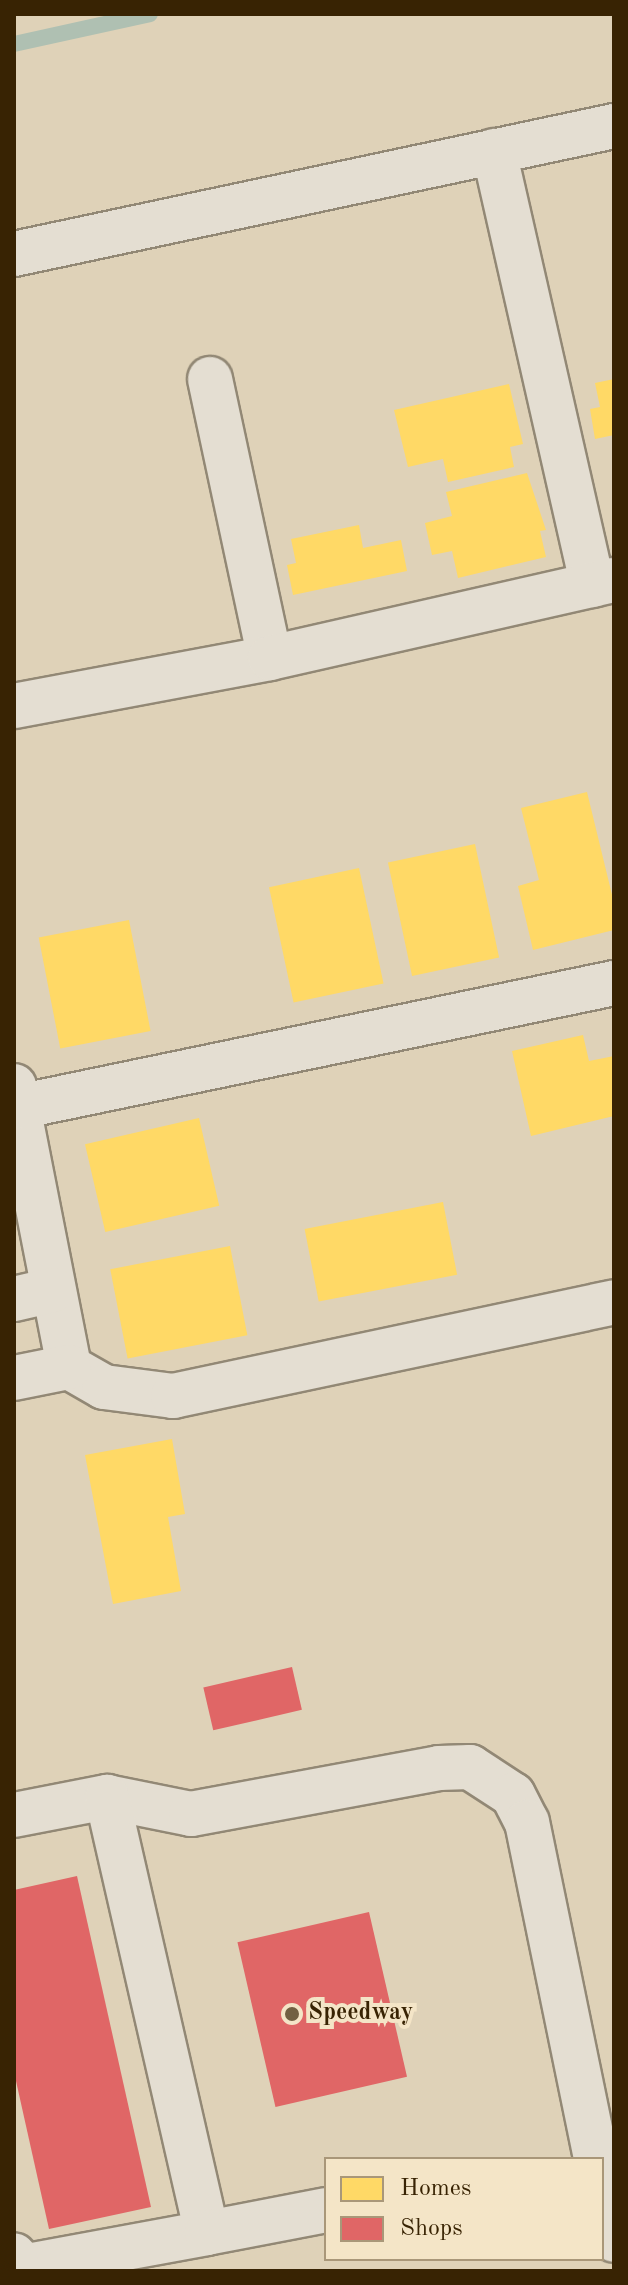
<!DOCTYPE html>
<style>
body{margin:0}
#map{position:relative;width:628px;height:2285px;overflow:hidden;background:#dfd2b8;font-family:"Old Standard TT",serif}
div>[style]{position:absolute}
.homes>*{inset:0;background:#ffd966;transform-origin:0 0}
.shops>*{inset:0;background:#e06666;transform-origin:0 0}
.stream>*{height:16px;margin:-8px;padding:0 8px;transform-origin:8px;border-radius:8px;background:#afc0b2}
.roads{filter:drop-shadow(2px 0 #928875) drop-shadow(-2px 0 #928875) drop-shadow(0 2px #928875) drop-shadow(0 -2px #928875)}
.minor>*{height:44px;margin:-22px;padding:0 22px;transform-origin:22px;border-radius:22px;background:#e4ded2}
.dots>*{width:22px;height:22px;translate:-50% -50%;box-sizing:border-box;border:4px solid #f4e5c7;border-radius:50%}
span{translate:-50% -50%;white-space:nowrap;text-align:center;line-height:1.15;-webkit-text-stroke:8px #f4e5c7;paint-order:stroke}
.poi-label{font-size:24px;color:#382303;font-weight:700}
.left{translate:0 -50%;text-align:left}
.frame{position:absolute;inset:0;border:16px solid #382303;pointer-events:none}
.legend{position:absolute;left:324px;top:2157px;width:280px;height:104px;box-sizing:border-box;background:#f4e5c7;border:2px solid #a99779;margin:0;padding:10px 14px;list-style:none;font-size:24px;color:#382303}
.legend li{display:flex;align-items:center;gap:16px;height:40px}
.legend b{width:40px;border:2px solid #a99779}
</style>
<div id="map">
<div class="homes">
<i style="clip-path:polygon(614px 379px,614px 435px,595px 439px,590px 409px,600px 407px,595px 383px)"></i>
<i style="clip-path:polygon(509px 384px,523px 444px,510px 447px,514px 467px,448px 482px,443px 459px,408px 467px,394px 410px)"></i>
<i style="clip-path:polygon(527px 473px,546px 530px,540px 531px,546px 557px,458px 578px,452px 551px,432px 555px,425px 523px,452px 516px,446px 492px)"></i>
<i style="clip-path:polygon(359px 525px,363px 548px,401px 540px,407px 571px,293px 595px,287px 565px,296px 563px,291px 539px)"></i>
<i style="clip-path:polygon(587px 792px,614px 903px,614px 930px,533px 950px,518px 886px,539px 880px,521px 808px)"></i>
<i style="left:475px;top:844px;width:116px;height:89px;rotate:78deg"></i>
<i style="left:359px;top:868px;width:118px;height:92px;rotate:78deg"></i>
<i style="left:129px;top:920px;width:113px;height:92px;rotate:79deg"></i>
<i style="clip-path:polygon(583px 1035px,589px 1061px,614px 1056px,614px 1116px,531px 1136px,512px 1051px)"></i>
<i style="left:199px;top:1118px;width:90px;height:117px;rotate:77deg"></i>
<i style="left:443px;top:1202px;width:74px;height:141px;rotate:79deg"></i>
<i style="left:230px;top:1246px;width:91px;height:122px;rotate:79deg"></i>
<i style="clip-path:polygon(172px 1439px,185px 1514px,168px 1517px,181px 1591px,113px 1604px,85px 1455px)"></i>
</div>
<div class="shops">
<i style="left:292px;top:1667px;width:44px;height:91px;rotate:77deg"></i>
<i style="clip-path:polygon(77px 1876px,151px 2207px,49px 2229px,14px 2072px,14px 1890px)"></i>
<i style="left:369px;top:1912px;width:169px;height:135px;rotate:77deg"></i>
</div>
<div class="stream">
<i style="left:14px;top:44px;width:139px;rotate:-12.4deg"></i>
</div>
<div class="roads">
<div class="minor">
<i style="left:494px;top:151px;width:445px;rotate:77.2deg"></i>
<i style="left:14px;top:254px;width:614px;rotate:-12.04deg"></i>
<i style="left:210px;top:379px;width:285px;rotate:77.9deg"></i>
<i style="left:14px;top:706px;width:260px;rotate:-10.6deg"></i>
<i style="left:270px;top:658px;width:353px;rotate:-12.8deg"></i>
<i style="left:14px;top:1086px;width:286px;rotate:78.9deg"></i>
<i style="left:69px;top:1367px;width:40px;rotate:29.7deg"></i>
<i style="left:104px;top:1387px;width:70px;rotate:7.4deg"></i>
<i style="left:173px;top:1396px;width:451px;rotate:-12deg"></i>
<i style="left:18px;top:1107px;width:609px;rotate:-11.75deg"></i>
<i style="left:14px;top:1299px;width:40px;rotate:-13deg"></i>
<i style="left:14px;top:1378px;width:56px;rotate:-11.3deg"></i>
<i style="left:107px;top:1797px;width:86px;rotate:11.4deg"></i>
<i style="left:191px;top:1814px;width:252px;rotate:-10.5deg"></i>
<i style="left:439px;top:1768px;width:31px;rotate:-2deg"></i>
<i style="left:470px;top:1767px;width:51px;rotate:33.1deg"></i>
<i style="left:513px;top:1795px;width:30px;rotate:63deg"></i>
<i style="left:527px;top:1822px;width:344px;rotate:78.4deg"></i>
<i style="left:14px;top:1815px;width:95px;rotate:-11deg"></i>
<i style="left:107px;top:1797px;width:447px;rotate:77.1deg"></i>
<i style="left:207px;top:2233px;width:193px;rotate:169.6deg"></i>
<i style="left:17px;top:2268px;width:13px;rotate:-103deg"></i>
<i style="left:602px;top:2187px;width:54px;rotate:77.2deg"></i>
<i style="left:207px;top:2233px;width:121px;rotate:-10.9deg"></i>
</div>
</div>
<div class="dots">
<i style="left:292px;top:2014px;background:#726042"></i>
</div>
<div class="poi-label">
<span class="left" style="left:308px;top:2014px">Speedway</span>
</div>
<div class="frame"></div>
<ul class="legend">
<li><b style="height:22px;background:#ffd966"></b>Homes</li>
<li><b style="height:22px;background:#e06666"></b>Shops</li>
</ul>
</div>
